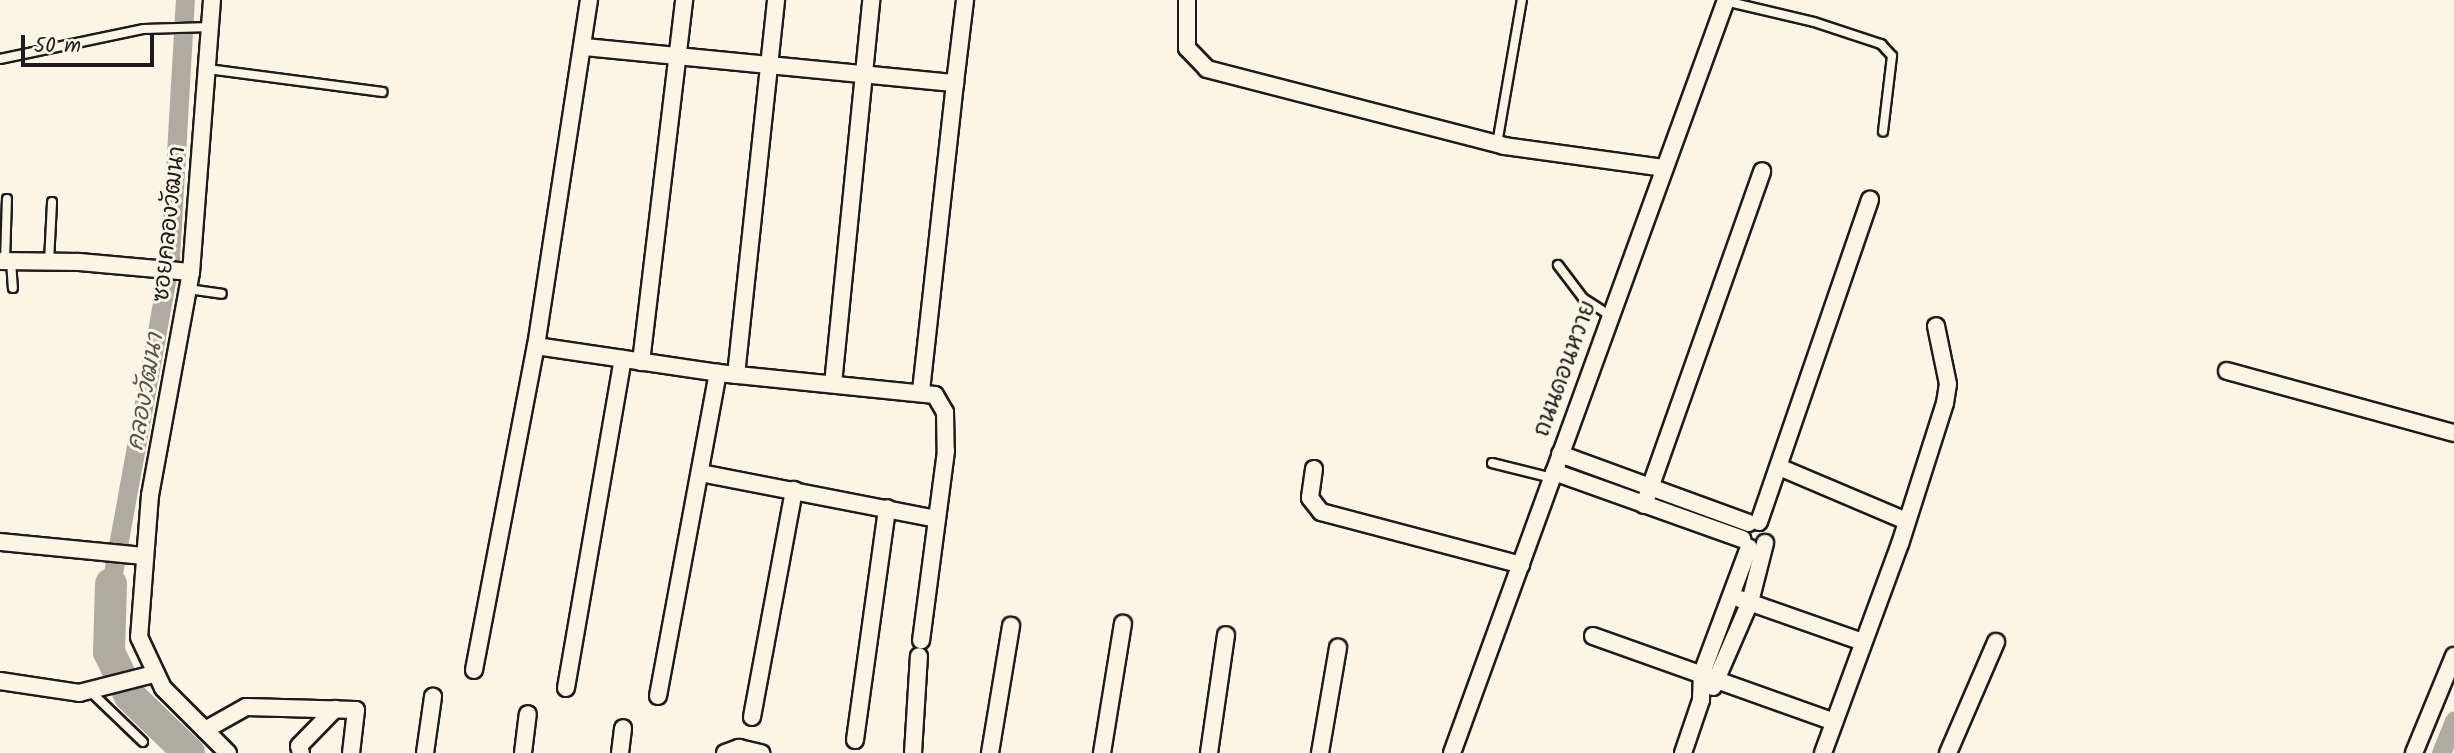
<!DOCTYPE html>
<meta charset="utf-8">
<style>
body{margin:0}
#map{position:relative;width:2454px;height:753px;overflow:hidden;background:#fcf5e5;font-family:Kalam,"Playpen Sans Thai",sans-serif}
div>[style]{position:absolute}
.canal>*{height:19px;margin:-9.5px;padding:0 9.5px;transform-origin:9.5px;border-radius:9.5px;background:#b0aba1}
.river>*{height:32px;margin:-16px;padding:0 16px;transform-origin:16px;border-radius:16px;background:#b0aba1}
.roads{filter:drop-shadow(2px 0 #1c1c1c) drop-shadow(-2px 0 #1c1c1c) drop-shadow(0 2px #1c1c1c) drop-shadow(0 -2px #1c1c1c)}
.lane>*{height:8px;margin:-4px;padding:0 4px;transform-origin:4px;border-radius:4px;background:#fcf5e5}
.street>*{height:16px;margin:-8px;padding:0 8px;transform-origin:8px;border-radius:8px;background:#fcf5e5}
span{translate:-50% -50%;white-space:nowrap;text-align:center;line-height:1.15;-webkit-text-stroke:6px #fcf5e5;paint-order:stroke}
.street-label{font-size:23px;color:#1c1c1c}
.water-label{font-size:24px;color:#575551;font-style:italic}
.scale{position:absolute;left:21px;top:35px;width:133px;height:32px;box-sizing:border-box;border:4px solid #1c1c1c;border-top:0;padding-left:9px;font-size:21px;line-height:24px;white-space:nowrap;color:#1c1c1c;-webkit-text-stroke:5px #fcf5e5;paint-order:stroke}
</style>
<div id="map">
<div class="canal">
<i style="left:111px;top:584px;width:331px;rotate:-79.7deg"></i>
<i style="left:170px;top:258px;width:258px;rotate:-86.7deg"></i>
<i style="left:2441px;top:753px;width:35px;rotate:-68deg"></i>
</div>
<div class="river">
<i style="left:111px;top:584px;width:68px;rotate:91.7deg"></i>
<i style="left:109px;top:652px;width:49px;rotate:64.5deg"></i>
<i style="left:130px;top:696px;width:82px;rotate:44deg"></i>
</div>
<div class="roads">
<div class="lane">
<i style="left:1725px;top:1px;width:91px;rotate:13.3deg"></i>
<i style="left:1814px;top:22px;width:71px;rotate:18.2deg"></i>
<i style="left:1881px;top:44px;width:16px;rotate:47deg"></i>
<i style="left:1892px;top:56px;width:76px;rotate:96.8deg"></i>
<i style="left:0;top:59px;width:147px;rotate:-11.8deg"></i>
<i style="left:144px;top:29px;width:67px;rotate:-1.7deg"></i>
<i style="left:208px;top:69px;width:176px;rotate:7.5deg"></i>
<i style="left:1497px;top:144px;width:146px;rotate:-80.2deg"></i>
<i style="left:5px;top:261px;width:62px;rotate:-88.2deg"></i>
<i style="left:11px;top:261px;width:27px;rotate:86deg"></i>
<i style="left:49px;top:262px;width:60px;rotate:-87.1deg"></i>
<i style="left:1558px;top:265px;width:41px;rotate:52.9deg"></i>
<i style="left:1583px;top:298px;width:31px;rotate:33deg"></i>
<i style="left:188px;top:289px;width:34px;rotate:8deg"></i>
<i style="left:1492px;top:463px;width:62px;rotate:14deg"></i>
<i style="left:91px;top:692px;width:72px;rotate:43.9deg"></i>
</div>
<div class="street">
<i style="left:212px;top:0;width:273px;rotate:94.4deg"></i>
<i style="left:191px;top:272px;width:227px;rotate:100.4deg"></i>
<i style="left:150px;top:495px;width:142px;rotate:94.4deg"></i>
<i style="left:139px;top:637px;width:56px;rotate:64.8deg"></i>
<i style="left:163px;top:688px;width:92px;rotate:45deg"></i>
<i style="left:1187px;top:0;width:48px;rotate:90deg"></i>
<i style="left:1187px;top:48px;width:29px;rotate:46deg"></i>
<i style="left:1207px;top:69px;width:307px;rotate:14.5deg"></i>
<i style="left:1504px;top:146px;width:162px;rotate:7.8deg"></i>
<i style="left:585px;top:47px;width:372px;rotate:5.6deg"></i>
<i style="left:955px;top:83px;width:84px;rotate:-83.1deg"></i>
<i style="left:0;top:261px;width:79px;rotate:0.7deg"></i>
<i style="left:79px;top:262px;width:112px;rotate:5.1deg"></i>
<i style="left:536px;top:346px;width:184px;rotate:8.4deg"></i>
<i style="left:718px;top:373px;width:218px;rotate:5.8deg"></i>
<i style="left:935px;top:395px;width:20px;rotate:60deg"></i>
<i style="left:945px;top:412px;width:39px;rotate:89deg"></i>
<i style="left:946px;top:451px;width:191px;rotate:97.5deg"></i>
<i style="left:641px;top:362px;width:365px;rotate:-83.2deg"></i>
<i style="left:2227px;top:371px;width:235px;rotate:15.3deg"></i>
<i style="left:736px;top:375px;width:377px;rotate:-83.9deg"></i>
<i style="left:833px;top:384px;width:386px;rotate:-84.3deg"></i>
<i style="left:921px;top:391px;width:310px;rotate:-83.7deg"></i>
<i style="left:1560px;top:454px;width:201px;rotate:20.1deg"></i>
<i style="left:1779px;top:467px;width:138px;rotate:23deg"></i>
<i style="left:1314px;top:469px;width:29px;rotate:98deg"></i>
<i style="left:1310px;top:498px;width:18px;rotate:52deg"></i>
<i style="left:1321px;top:512px;width:207px;rotate:14.8deg"></i>
<i style="left:1554px;top:472px;width:200px;rotate:19.6deg"></i>
<i style="left:700px;top:473px;width:241px;rotate:11deg"></i>
<i style="left:1644px;top:505px;width:354px;rotate:-70.5deg"></i>
<i style="left:1759px;top:522px;width:341px;rotate:-71deg"></i>
<i style="left:0;top:542px;width:144px;rotate:5.6deg"></i>
<i style="left:1740px;top:599px;width:130px;rotate:19.3deg"></i>
<i style="left:1593px;top:636px;width:256px;rotate:19.6deg"></i>
<i style="left:474px;top:670px;width:330px;rotate:-79.2deg"></i>
<i style="left:536px;top:346px;width:350px;rotate:-81.3deg"></i>
<i style="left:0;top:681px;width:80px;rotate:8.6deg"></i>
<i style="left:79px;top:693px;width:77px;rotate:-14.2deg"></i>
<i style="left:1713px;top:687px;width:93px;rotate:-66.5deg"></i>
<i style="left:1750px;top:602px;width:61px;rotate:-75.7deg"></i>
<i style="left:566px;top:688px;width:334px;rotate:-80.2deg"></i>
<i style="left:658px;top:696px;width:329px;rotate:-79.5deg"></i>
<i style="left:752px;top:717px;width:231px;rotate:-79.5deg"></i>
<i style="left:205px;top:730px;width:47px;rotate:-29.3deg"></i>
<i style="left:246px;top:707px;width:110px;rotate:1.6deg"></i>
<i style="left:356px;top:710px;width:43px;rotate:96.6deg"></i>
<i style="left:855px;top:740px;width:234px;rotate:-82.1deg"></i>
<i style="left:301px;top:753px;width:7px;rotate:-106deg"></i>
<i style="left:299px;top:746px;width:52px;rotate:-45.8deg"></i>
<i style="left:425px;top:753px;width:57px;rotate:-81.9deg"></i>
<i style="left:523px;top:753px;width:39px;rotate:-83deg"></i>
<i style="left:620px;top:753px;width:25px;rotate:-83deg"></i>
<i style="left:725px;top:753px;width:15px;rotate:-20deg"></i>
<i style="left:739px;top:748px;width:23px;rotate:13deg"></i>
<i style="left:913px;top:753px;width:97px;rotate:-86.5deg"></i>
<i style="left:990px;top:753px;width:129px;rotate:-80.6deg"></i>
<i style="left:1102px;top:753px;width:131px;rotate:-80.8deg"></i>
<i style="left:1209px;top:753px;width:119px;rotate:-81.8deg"></i>
<i style="left:1320px;top:753px;width:107px;rotate:-80.3deg"></i>
<i style="left:1452px;top:753px;width:801px;rotate:-70deg"></i>
<i style="left:1683px;top:753px;width:56px;rotate:-71.2deg"></i>
<i style="left:1701px;top:700px;width:27px;rotate:-88deg"></i>
<i style="left:1702px;top:673px;width:134px;rotate:-69.5deg"></i>
<i style="left:1823px;top:753px;width:223px;rotate:-69.8deg"></i>
<i style="left:1900px;top:544px;width:148px;rotate:-72.3deg"></i>
<i style="left:1945px;top:403px;width:19px;rotate:-81deg"></i>
<i style="left:1948px;top:384px;width:59px;rotate:-101.7deg"></i>
<i style="left:1948px;top:753px;width:121px;rotate:-66.6deg"></i>
<i style="left:2414px;top:753px;width:105px;rotate:-67.6deg"></i>
</div>
</div>
<div class="street-label">
<span style="left:170px;top:224px;rotate:-84deg">ซอยคลองวัฒนา</span>
<span style="left:1566px;top:369px;rotate:-70deg">ถนนดอนหวาย</span>
</div>
<div class="water-label">
<span style="left:146px;top:392px;rotate:-80deg">คลองวัฒนา</span>
</div>
<div class="scale">50 m</div>
</div>
